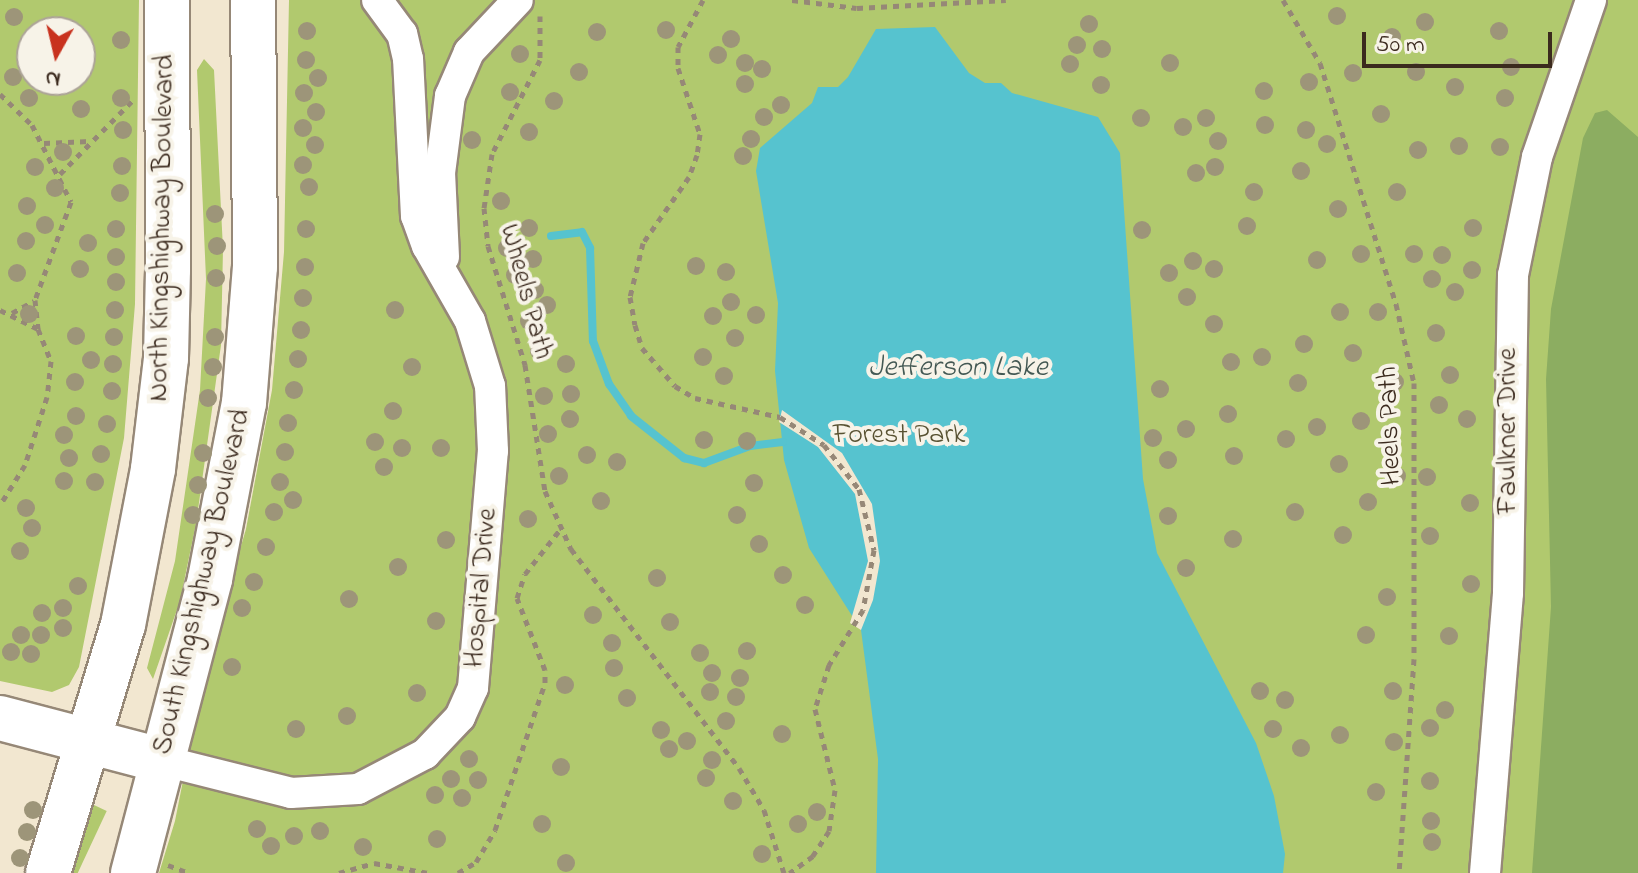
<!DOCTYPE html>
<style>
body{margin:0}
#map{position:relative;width:1638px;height:873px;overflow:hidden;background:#f2e7d0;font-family:"Indie Flower",sans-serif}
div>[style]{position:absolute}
.green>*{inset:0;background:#b1c96e;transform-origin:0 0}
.forest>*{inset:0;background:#8cad61}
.water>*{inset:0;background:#56c3cf}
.pier>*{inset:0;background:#f2e7d0}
.stream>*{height:8px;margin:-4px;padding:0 4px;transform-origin:4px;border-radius:4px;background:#56c3cf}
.path>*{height:5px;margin-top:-2.5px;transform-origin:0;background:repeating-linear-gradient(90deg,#968877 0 6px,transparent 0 12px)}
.roads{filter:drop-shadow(2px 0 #968877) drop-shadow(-2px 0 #968877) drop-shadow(0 2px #968877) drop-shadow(0 -2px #968877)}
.street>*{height:30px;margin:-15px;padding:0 15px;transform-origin:15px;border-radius:15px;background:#fff}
.secondary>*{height:44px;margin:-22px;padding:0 22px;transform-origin:22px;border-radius:22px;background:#fff}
.primary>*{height:44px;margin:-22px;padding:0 22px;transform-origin:22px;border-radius:22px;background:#fff}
.trees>*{width:18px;height:18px;margin:-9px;border-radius:50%;background:#9d9579}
span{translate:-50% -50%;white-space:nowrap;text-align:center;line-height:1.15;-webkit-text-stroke:8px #f7f3e8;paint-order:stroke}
.street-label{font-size:28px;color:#3b2a1e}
.park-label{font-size:28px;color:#585232}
.water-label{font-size:30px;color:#435853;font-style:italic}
.north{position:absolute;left:16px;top:16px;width:80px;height:80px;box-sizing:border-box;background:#f7f3e8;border:2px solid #aca397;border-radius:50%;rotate:188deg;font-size:22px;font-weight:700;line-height:32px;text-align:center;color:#3b2a1e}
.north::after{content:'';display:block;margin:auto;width:28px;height:36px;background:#c8321e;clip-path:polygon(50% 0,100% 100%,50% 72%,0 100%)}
.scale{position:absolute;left:1362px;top:32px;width:190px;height:36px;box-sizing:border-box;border:4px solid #3b2a1e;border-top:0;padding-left:10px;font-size:24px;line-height:28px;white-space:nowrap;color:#3b2a1e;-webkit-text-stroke:6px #f7f3e8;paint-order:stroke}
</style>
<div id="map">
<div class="green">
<i style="clip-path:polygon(evenodd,0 0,139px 0,135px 304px,124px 438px,79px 667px,69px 685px,52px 692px,0 681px,0 0,80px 32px,80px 80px,32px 80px,32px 32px,80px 32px)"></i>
<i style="clip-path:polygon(289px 0,1638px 0,1638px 873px,159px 873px,175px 821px,206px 665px,246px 529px,272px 390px,284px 252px)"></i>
<i style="clip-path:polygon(204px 59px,214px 70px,223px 249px,221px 345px,196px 524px,180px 601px,153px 679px,147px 668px,175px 561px,200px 390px,206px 279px,197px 70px)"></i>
<i style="left:94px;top:805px;width:14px;height:71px;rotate:25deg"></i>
</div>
<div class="forest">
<i style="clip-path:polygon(1607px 110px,1638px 137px,1638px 873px,1532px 873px,1551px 607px,1546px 379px,1551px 309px,1583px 138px,1595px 113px)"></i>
</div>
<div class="water">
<i style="clip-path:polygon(935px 27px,969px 73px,985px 83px,1001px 83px,1012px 93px,1098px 117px,1120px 153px,1143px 479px,1157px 553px,1256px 743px,1274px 796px,1285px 854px,1283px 873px,876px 873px,878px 759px,861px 630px,809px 548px,784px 460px,775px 371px,778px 303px,756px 171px,760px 148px,812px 103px,818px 87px,838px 87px,848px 77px,876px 29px)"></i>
</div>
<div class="pier">
<i style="clip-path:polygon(782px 410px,842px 453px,872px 504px,880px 561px,873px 600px,861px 630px,850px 623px,868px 561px,855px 494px,818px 447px,779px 422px)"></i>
</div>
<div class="stream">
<i style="left:551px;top:236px;width:31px;rotate:-7deg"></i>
<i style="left:582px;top:232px;width:18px;rotate:63deg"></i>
<i style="left:590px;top:248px;width:93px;rotate:88.2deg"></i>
<i style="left:593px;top:341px;width:46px;rotate:69.6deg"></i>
<i style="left:609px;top:384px;width:39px;rotate:55deg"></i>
<i style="left:631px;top:416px;width:68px;rotate:38.4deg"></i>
<i style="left:684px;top:458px;width:21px;rotate:14deg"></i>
<i style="left:704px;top:463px;width:49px;rotate:-20.3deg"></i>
<i style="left:750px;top:446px;width:33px;rotate:-7deg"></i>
</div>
<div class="path">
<i style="left:703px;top:0;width:53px;rotate:118deg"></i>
<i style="left:678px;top:47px;width:21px;rotate:90deg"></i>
<i style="left:678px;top:68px;width:70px;rotate:71.6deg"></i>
<i style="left:700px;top:134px;width:21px;rotate:98deg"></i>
<i style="left:697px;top:155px;width:23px;rotate:110deg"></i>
<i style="left:689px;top:177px;width:80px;rotate:124.9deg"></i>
<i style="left:643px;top:243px;width:56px;rotate:103.5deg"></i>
<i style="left:630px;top:297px;width:28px;rotate:80deg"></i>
<i style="left:635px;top:325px;width:24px;rotate:73deg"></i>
<i style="left:642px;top:348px;width:50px;rotate:49deg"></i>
<i style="left:675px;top:386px;width:23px;rotate:31deg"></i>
<i style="left:695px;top:398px;width:87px;rotate:12.6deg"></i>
<i style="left:780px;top:417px;width:52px;rotate:32.5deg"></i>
<i style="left:824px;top:445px;width:56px;rotate:51.5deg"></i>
<i style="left:859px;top:489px;width:63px;rotate:76.2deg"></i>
<i style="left:874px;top:550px;width:61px;rotate:100.4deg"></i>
<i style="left:863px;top:610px;width:65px;rotate:121.7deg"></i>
<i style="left:829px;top:665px;width:46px;rotate:107.7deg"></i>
<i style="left:815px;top:709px;width:83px;rotate:76.1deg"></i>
<i style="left:835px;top:790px;width:41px;rotate:98.3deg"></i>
<i style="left:829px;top:831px;width:30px;rotate:123deg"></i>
<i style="left:813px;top:856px;width:29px;rotate:144deg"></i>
<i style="left:792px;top:0;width:65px;rotate:7deg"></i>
<i style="left:857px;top:8px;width:149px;rotate:-3.1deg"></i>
<i style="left:1283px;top:0;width:73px;rotate:59.6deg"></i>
<i style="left:1320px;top:63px;width:253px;rotate:72.5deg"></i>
<i style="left:1396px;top:304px;width:81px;rotate:77.2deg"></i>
<i style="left:1414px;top:383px;width:276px;rotate:90deg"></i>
<i style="left:1414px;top:659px;width:215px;rotate:94deg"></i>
<i style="left:540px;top:16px;width:44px;rotate:90deg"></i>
<i style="left:540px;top:60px;width:106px;rotate:117.1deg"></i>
<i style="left:492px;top:154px;width:55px;rotate:98.4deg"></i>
<i style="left:484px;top:208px;width:38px;rotate:84deg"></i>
<i style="left:488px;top:246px;width:125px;rotate:72.7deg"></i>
<i style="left:525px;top:365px;width:128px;rotate:81deg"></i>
<i style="left:545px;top:491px;width:64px;rotate:65.9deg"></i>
<i style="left:571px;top:549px;width:276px;rotate:52.5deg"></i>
<i style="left:739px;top:768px;width:49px;rotate:59.2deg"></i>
<i style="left:764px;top:810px;width:66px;rotate:72.4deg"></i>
<i style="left:0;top:94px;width:45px;rotate:44.1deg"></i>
<i style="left:32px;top:125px;width:86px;rotate:63.1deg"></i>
<i style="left:71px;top:202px;width:104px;rotate:110.2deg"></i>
<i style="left:35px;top:300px;width:29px;rotate:84deg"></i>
<i style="left:38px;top:329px;width:35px;rotate:68deg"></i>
<i style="left:51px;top:361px;width:36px;rotate:96deg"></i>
<i style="left:47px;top:397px;width:71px;rotate:107.9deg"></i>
<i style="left:25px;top:465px;width:47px;rotate:122deg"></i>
<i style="left:44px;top:143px;width:46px;rotate:-2.5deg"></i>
<i style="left:60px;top:174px;width:105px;rotate:-45.4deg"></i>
<i style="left:0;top:310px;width:42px;rotate:26.6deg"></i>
<i style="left:12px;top:313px;width:25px;rotate:-29deg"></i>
<i style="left:168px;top:865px;width:22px;rotate:21deg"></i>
<i style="left:339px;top:873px;width:36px;rotate:-16deg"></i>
<i style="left:374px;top:863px;width:55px;rotate:10.5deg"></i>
<i style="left:458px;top:873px;width:21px;rotate:-31deg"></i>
<i style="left:476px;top:862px;width:37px;rotate:-59deg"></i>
<i style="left:495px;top:830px;width:155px;rotate:-71.2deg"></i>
<i style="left:545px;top:683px;width:13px;rotate:-90deg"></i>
<i style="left:545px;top:670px;width:77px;rotate:-111.3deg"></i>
<i style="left:517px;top:598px;width:25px;rotate:-72deg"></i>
<i style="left:525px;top:574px;width:55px;rotate:-51.7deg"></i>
</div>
<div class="roads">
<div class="street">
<i style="left:444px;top:257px;width:84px;rotate:-92.7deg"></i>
<i style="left:440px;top:173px;width:78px;rotate:-82.6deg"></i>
<i style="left:450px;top:96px;width:48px;rotate:-66.6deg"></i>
<i style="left:469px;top:52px;width:71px;rotate:-46.7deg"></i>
<i style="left:164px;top:761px;width:131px;rotate:14.1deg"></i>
<i style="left:291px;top:793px;width:67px;rotate:-3.4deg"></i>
<i style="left:358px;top:789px;width:76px;rotate:-27.6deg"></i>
<i style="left:425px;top:754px;width:51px;rotate:-46.6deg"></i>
<i style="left:460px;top:717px;width:32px;rotate:-66deg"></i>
<i style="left:473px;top:688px;width:238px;rotate:-85.2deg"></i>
<i style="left:493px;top:451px;width:65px;rotate:-92.6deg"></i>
<i style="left:490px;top:386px;width:68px;rotate:-107.1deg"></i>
<i style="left:470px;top:321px;width:86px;rotate:-119.8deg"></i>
<i style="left:427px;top:246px;width:32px;rotate:-110deg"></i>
<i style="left:416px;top:216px;width:157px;rotate:-92.9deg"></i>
<i style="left:408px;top:59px;width:26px;rotate:-103deg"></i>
<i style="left:402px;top:34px;width:42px;rotate:-126.3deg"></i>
<i style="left:1485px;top:873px;width:281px;rotate:-85.3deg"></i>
<i style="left:1508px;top:593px;width:318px;rotate:-89.1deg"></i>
<i style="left:1513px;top:275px;width:120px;rotate:-78.5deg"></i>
<i style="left:1537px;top:157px;width:166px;rotate:-71deg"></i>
</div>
<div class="secondary">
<i style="left:0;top:718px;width:170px;rotate:14.7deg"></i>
</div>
<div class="primary">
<i style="left:48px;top:873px;width:259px;rotate:-73.2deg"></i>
<i style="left:123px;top:625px;width:159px;rotate:-79.1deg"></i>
<i style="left:153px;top:469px;width:112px;rotate:-83.3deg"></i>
<i style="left:166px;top:358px;width:88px;rotate:-88.7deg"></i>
<i style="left:168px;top:270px;width:270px;rotate:-90.2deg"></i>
<i style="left:133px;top:873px;width:304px;rotate:-75.3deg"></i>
<i style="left:210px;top:579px;width:179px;rotate:-79.1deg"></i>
<i style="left:244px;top:403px;width:136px;rotate:-85.4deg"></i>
<i style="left:255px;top:267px;width:267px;rotate:-90.4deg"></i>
</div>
</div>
<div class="trees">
<i style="left:1337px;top:16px"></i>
<i style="left:14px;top:17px"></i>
<i style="left:1425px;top:22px"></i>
<i style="left:1089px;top:24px"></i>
<i style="left:666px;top:30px"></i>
<i style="left:307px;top:31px"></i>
<i style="left:1499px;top:31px"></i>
<i style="left:597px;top:32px"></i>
<i style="left:1392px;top:37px"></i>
<i style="left:731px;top:39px"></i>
<i style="left:121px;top:40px"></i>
<i style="left:1077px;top:45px"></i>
<i style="left:1102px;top:49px"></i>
<i style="left:520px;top:54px"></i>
<i style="left:718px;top:55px"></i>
<i style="left:306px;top:60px"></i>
<i style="left:745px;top:63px"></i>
<i style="left:1170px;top:63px"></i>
<i style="left:1070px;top:64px"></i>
<i style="left:1511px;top:67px"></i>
<i style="left:762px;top:69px"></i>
<i style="left:579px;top:72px"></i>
<i style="left:1416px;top:72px"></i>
<i style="left:1353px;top:73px"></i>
<i style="left:13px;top:77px"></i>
<i style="left:318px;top:78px"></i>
<i style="left:1309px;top:82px"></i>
<i style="left:745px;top:84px"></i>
<i style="left:1101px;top:85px"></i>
<i style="left:1455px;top:87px"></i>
<i style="left:1264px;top:91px"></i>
<i style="left:510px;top:92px"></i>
<i style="left:304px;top:93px"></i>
<i style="left:29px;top:98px"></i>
<i style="left:121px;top:98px"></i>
<i style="left:1505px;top:98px"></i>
<i style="left:554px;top:101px"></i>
<i style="left:781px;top:105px"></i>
<i style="left:81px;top:109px"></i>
<i style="left:316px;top:112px"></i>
<i style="left:1381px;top:114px"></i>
<i style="left:764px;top:117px"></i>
<i style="left:1141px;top:118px"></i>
<i style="left:1206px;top:118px"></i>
<i style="left:1265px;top:125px"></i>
<i style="left:1183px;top:127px"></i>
<i style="left:303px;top:128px"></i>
<i style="left:123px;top:130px"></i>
<i style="left:1306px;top:130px"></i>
<i style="left:529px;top:132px"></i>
<i style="left:751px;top:139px"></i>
<i style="left:472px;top:140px"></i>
<i style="left:1218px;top:141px"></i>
<i style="left:1327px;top:144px"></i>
<i style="left:315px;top:145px"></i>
<i style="left:1459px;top:146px"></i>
<i style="left:1500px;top:147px"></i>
<i style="left:1418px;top:150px"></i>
<i style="left:63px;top:152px"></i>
<i style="left:743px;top:156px"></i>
<i style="left:303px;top:165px"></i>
<i style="left:122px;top:166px"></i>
<i style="left:35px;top:167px"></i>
<i style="left:1215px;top:167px"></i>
<i style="left:1301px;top:171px"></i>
<i style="left:1196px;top:173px"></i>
<i style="left:309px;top:187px"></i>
<i style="left:55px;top:188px"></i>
<i style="left:1254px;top:192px"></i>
<i style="left:1397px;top:192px"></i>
<i style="left:120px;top:193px"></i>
<i style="left:501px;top:201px"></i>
<i style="left:27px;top:206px"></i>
<i style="left:1338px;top:209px"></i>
<i style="left:215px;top:214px"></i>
<i style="left:45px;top:225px"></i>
<i style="left:1247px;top:226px"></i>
<i style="left:529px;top:228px"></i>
<i style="left:1473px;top:228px"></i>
<i style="left:116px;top:229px"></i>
<i style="left:306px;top:229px"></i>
<i style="left:1142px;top:230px"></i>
<i style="left:26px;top:241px"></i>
<i style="left:88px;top:243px"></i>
<i style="left:217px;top:246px"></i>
<i style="left:507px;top:248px"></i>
<i style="left:1361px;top:254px"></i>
<i style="left:1414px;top:254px"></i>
<i style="left:1442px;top:255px"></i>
<i style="left:116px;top:257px"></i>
<i style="left:533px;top:259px"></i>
<i style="left:1317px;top:260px"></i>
<i style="left:1193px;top:261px"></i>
<i style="left:696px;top:266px"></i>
<i style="left:305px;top:267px"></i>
<i style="left:80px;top:269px"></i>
<i style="left:1214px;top:269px"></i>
<i style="left:1472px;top:270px"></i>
<i style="left:726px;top:272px"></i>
<i style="left:17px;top:273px"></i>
<i style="left:1169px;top:273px"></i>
<i style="left:515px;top:275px"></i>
<i style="left:216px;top:278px"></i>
<i style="left:1432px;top:279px"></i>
<i style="left:116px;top:282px"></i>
<i style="left:535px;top:290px"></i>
<i style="left:1455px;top:292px"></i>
<i style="left:1187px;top:297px"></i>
<i style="left:303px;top:298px"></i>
<i style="left:731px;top:302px"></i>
<i style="left:547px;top:305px"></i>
<i style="left:115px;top:310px"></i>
<i style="left:395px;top:310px"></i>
<i style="left:1340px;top:312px"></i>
<i style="left:1378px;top:312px"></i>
<i style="left:29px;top:314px"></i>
<i style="left:756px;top:315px"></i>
<i style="left:713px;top:316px"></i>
<i style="left:529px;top:321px"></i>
<i style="left:1214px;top:324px"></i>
<i style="left:301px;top:330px"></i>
<i style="left:1436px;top:333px"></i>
<i style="left:76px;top:336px"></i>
<i style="left:114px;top:337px"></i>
<i style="left:215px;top:337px"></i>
<i style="left:735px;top:338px"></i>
<i style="left:1304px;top:344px"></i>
<i style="left:539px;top:351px"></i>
<i style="left:1353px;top:353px"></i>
<i style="left:703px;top:357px"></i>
<i style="left:1262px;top:357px"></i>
<i style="left:298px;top:359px"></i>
<i style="left:91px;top:360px"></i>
<i style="left:1231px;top:362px"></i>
<i style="left:113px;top:364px"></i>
<i style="left:566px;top:364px"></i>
<i style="left:213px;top:367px"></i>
<i style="left:412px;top:367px"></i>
<i style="left:1450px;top:375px"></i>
<i style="left:724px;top:376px"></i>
<i style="left:75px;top:382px"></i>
<i style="left:1395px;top:382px"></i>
<i style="left:1298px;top:383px"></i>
<i style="left:1160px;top:389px"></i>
<i style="left:294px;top:390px"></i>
<i style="left:112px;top:391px"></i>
<i style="left:571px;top:394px"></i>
<i style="left:544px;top:396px"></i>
<i style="left:208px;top:398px"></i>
<i style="left:1439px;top:405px"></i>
<i style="left:393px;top:411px"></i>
<i style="left:1228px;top:414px"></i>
<i style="left:76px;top:416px"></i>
<i style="left:570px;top:419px"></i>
<i style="left:1467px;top:419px"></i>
<i style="left:1361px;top:421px"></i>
<i style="left:288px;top:423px"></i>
<i style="left:107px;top:424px"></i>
<i style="left:1317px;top:427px"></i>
<i style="left:1186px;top:429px"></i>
<i style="left:548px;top:434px"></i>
<i style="left:64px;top:435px"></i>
<i style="left:1153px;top:438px"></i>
<i style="left:1286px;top:439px"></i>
<i style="left:704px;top:440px"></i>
<i style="left:747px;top:441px"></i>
<i style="left:375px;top:442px"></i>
<i style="left:402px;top:448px"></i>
<i style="left:441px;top:448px"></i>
<i style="left:285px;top:452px"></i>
<i style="left:203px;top:453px"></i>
<i style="left:101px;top:454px"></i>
<i style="left:587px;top:455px"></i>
<i style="left:1234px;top:456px"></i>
<i style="left:69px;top:458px"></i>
<i style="left:1168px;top:460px"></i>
<i style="left:617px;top:462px"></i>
<i style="left:1339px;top:464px"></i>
<i style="left:384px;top:467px"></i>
<i style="left:559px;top:476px"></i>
<i style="left:1397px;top:476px"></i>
<i style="left:1427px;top:477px"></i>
<i style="left:64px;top:481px"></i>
<i style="left:95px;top:482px"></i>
<i style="left:280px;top:482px"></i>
<i style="left:754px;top:483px"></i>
<i style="left:198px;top:485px"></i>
<i style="left:293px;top:500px"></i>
<i style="left:601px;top:501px"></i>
<i style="left:1368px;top:502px"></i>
<i style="left:1470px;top:503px"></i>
<i style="left:26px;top:508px"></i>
<i style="left:274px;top:512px"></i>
<i style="left:1295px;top:512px"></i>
<i style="left:193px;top:515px"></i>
<i style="left:737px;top:515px"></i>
<i style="left:1168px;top:516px"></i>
<i style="left:528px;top:519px"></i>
<i style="left:32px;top:528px"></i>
<i style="left:1343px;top:535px"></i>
<i style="left:1430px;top:536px"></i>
<i style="left:1233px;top:539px"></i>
<i style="left:446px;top:540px"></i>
<i style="left:759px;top:544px"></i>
<i style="left:266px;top:547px"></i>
<i style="left:20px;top:551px"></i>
<i style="left:398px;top:567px"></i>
<i style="left:1186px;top:568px"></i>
<i style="left:783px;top:575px"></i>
<i style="left:657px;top:578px"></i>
<i style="left:254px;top:582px"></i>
<i style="left:1471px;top:584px"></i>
<i style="left:78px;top:586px"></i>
<i style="left:1387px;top:597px"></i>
<i style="left:349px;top:599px"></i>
<i style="left:805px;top:605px"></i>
<i style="left:63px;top:608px"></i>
<i style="left:242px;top:608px"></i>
<i style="left:42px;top:613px"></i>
<i style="left:593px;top:615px"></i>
<i style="left:436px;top:621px"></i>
<i style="left:670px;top:622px"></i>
<i style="left:63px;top:628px"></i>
<i style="left:21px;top:635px"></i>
<i style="left:41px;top:635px"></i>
<i style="left:1366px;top:635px"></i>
<i style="left:1449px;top:636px"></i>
<i style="left:612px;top:643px"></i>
<i style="left:747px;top:651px"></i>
<i style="left:11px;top:652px"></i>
<i style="left:700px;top:653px"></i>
<i style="left:31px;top:654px"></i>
<i style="left:232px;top:667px"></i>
<i style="left:614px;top:668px"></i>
<i style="left:712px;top:673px"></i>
<i style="left:740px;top:678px"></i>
<i style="left:565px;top:685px"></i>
<i style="left:1260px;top:691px"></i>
<i style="left:1393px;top:691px"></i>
<i style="left:710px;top:692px"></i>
<i style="left:417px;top:693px"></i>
<i style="left:736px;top:697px"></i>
<i style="left:627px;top:698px"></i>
<i style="left:1285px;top:700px"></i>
<i style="left:1445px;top:710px"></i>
<i style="left:347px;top:716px"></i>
<i style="left:726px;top:721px"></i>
<i style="left:1430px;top:728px"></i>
<i style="left:296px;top:729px"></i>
<i style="left:1273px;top:729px"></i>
<i style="left:661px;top:730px"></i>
<i style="left:782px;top:734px"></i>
<i style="left:1340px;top:735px"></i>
<i style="left:687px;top:741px"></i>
<i style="left:1394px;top:742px"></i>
<i style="left:1301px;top:748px"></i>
<i style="left:669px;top:749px"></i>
<i style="left:469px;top:759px"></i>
<i style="left:712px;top:760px"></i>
<i style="left:561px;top:767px"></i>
<i style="left:706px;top:778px"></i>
<i style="left:451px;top:779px"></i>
<i style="left:478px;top:780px"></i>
<i style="left:1430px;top:781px"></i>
<i style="left:1376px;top:792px"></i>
<i style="left:435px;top:795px"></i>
<i style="left:462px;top:798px"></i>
<i style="left:733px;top:801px"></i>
<i style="left:33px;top:810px"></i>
<i style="left:817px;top:812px"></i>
<i style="left:1431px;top:821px"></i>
<i style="left:542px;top:824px"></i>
<i style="left:798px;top:824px"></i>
<i style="left:257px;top:829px"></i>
<i style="left:320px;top:831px"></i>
<i style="left:27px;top:832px"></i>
<i style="left:294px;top:836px"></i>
<i style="left:437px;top:839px"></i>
<i style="left:1432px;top:842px"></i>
<i style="left:271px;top:846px"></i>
<i style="left:363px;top:847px"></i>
<i style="left:762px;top:854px"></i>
<i style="left:20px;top:858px"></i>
<i style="left:566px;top:863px"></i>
</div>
<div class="street-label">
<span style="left:163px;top:228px;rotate:-89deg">North Kingshighway Boulevard</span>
<span style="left:525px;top:292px;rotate:75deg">Wheels Path</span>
<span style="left:1391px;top:426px;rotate:-92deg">Heels Path</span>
<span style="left:1509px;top:431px;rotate:-90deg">Faulkner Drive</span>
<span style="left:203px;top:582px;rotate:-77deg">South Kingshighway Boulevard</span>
<span style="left:482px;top:588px;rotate:-85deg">Hospital Drive</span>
</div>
<div class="park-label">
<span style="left:899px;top:436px">Forest Park</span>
</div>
<div class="water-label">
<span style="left:958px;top:368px">Jefferson Lake</span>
</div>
<div class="north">N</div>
<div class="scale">50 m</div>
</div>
